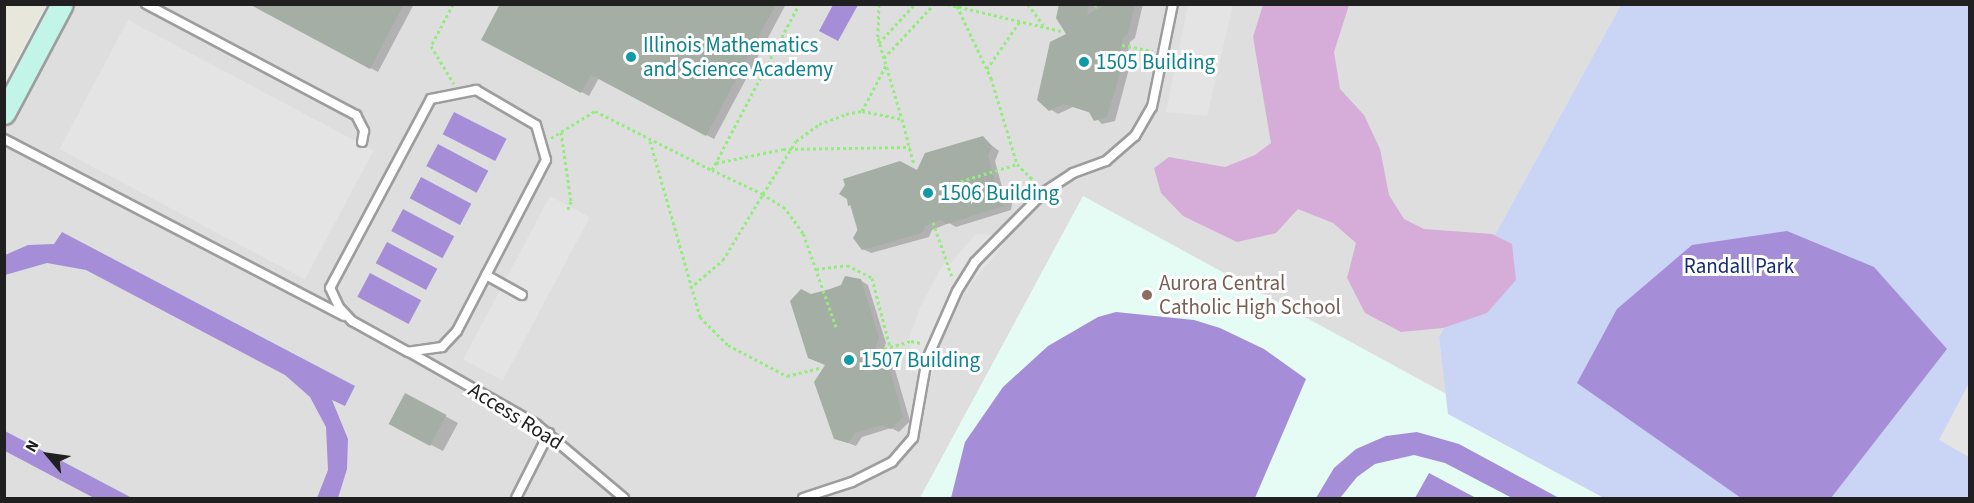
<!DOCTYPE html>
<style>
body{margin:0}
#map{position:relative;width:1974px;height:503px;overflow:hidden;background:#e8f0eb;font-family:"Source Sans 3",sans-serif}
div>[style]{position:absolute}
.residential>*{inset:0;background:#dedede}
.industrial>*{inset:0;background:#e8e7db}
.education>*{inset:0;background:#e5fcf5}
.park>*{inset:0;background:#cad4f5}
.pitch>*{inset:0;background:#a58ed7;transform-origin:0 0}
.parking>*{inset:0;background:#e4e4e4;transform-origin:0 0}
.water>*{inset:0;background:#d6add9}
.shadow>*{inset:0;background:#0003}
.building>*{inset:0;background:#a4aea5;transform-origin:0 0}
.path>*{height:3px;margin-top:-1.5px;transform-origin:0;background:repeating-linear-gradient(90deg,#93ec7d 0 3px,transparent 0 6px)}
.roads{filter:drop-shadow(2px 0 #9d9d9d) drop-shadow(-2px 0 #9d9d9d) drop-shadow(0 2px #9d9d9d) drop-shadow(0 -2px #9d9d9d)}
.lane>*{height:8px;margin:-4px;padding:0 4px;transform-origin:4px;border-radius:4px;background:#fff}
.secondary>*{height:21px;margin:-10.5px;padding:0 10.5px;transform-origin:10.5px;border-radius:10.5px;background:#c2f4e7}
.dots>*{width:16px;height:16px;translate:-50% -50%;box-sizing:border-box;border:3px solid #fff;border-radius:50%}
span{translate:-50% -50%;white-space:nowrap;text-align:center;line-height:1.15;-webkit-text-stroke:6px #fff;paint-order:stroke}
.culture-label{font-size:21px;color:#0d838f}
.left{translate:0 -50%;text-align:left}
.park-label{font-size:21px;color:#172c76}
.education-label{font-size:21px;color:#785e54}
.street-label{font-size:21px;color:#202020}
.frame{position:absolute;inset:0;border:6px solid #202020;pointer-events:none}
.north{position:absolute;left:18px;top:425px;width:60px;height:60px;-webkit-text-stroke:4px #fff;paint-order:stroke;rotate:299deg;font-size:16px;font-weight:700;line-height:24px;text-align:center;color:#202020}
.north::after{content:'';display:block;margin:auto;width:21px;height:27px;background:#202020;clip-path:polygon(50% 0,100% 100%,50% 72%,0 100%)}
</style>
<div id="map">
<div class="residential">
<i style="clip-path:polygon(68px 5px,1621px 5px,1439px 337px,1446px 394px,1083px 197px,920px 498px,5px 498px,5px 119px)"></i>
</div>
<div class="industrial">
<i style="clip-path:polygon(5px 4px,46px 5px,5px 82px,4px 5px)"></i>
</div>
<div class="education">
<i style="clip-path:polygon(1083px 196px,1446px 394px,1449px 414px,1604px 498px,920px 498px)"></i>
</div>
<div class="park">
<i style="clip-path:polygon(1621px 5px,1969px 5px,1969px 498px,1604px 498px,1448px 414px,1439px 337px)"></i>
</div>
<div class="pitch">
<i style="clip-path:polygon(833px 5px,858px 5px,838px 41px,819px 31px)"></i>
<i style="left:454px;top:112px;width:59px;height:25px;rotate:27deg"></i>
<i style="left:438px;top:144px;width:57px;height:25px;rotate:28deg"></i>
<i style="left:421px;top:177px;width:57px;height:24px;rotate:28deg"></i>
<i style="left:403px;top:209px;width:58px;height:25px;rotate:28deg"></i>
<i style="clip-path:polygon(1787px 231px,1874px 267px,1947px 349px,1831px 498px,1741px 498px,1577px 383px,1617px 309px,1692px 245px)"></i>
<i style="clip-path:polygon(62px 232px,355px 386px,345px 406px,332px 400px,348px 439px,347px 469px,338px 498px,317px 498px,328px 470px,326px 427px,310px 397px,285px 375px,86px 270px,47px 263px,5px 275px,5px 255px,28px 245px,54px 244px)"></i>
<i style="left:387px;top:242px;width:57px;height:24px;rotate:28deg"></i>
<i style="left:370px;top:273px;width:58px;height:27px;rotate:28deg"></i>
<i style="clip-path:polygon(1116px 312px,1194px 320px,1220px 328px,1264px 349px,1306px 379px,1255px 498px,951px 498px,965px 442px,1003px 387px,1048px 346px,1098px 317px)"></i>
<i style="clip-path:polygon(4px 431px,5px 431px,132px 498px,94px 498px,5px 451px)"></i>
<i style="clip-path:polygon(1417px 432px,1459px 444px,1559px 498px,1512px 498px,1445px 463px,1414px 455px,1375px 464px,1357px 477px,1340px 498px,1316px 498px,1334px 468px,1356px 449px,1386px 436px)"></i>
<i style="clip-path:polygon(1429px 473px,1476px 498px,1415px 498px)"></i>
</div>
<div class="parking">
<i style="clip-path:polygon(1188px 5px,1233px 5px,1207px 116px,1166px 112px)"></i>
<i style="left:128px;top:20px;width:278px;height:146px;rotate:28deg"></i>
<i style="left:550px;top:196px;width:45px;height:185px;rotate:28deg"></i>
<i style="clip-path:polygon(976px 234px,992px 235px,1004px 244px,960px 297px,944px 329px,932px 376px,906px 370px,911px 344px,907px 344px,921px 305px,942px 266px,948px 260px,950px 264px)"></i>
<i style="clip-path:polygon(1969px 383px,1969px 457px,1939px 440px)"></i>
</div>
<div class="water">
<i style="clip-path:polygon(1263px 5px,1349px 5px,1334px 52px,1340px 89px,1364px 115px,1380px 149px,1389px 195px,1404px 219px,1424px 229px,1492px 234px,1512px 244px,1516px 280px,1487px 313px,1443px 328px,1401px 332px,1365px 313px,1347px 278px,1356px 243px,1333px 223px,1298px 209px,1276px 233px,1237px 242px,1183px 216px,1161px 193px,1154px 168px,1169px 157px,1225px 167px,1255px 155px,1271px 143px,1253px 37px)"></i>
</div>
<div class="shadow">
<i style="clip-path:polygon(251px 4px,414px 4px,378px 72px)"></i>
<i style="clip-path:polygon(501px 4px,786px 4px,714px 139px,599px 78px,589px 96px,483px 39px)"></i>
<i style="clip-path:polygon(1060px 4px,1143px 4px,1135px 38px,1130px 42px,1127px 59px,1130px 65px,1115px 121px,1102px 124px,1091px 113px,1073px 107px,1058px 114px,1050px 109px,1069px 34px)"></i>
<i style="clip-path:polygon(982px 138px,999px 151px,995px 161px,1002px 187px,1013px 197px,1011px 210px,956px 227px,949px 223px,932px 230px,929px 237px,871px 253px,863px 249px,848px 198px,917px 172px)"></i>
<i style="clip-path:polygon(860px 280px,868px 285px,886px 343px,881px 356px,893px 363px,910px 421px,899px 432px,891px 428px,862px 437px,856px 446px,835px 438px,827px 365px,809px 357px,811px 296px)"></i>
<i style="clip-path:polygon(406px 395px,458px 423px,443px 451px,402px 430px)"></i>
</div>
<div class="building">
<i style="clip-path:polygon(249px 4px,404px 4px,370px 69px)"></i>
<i style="clip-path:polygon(500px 4px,776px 4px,706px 136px,591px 75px,581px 93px,481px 40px)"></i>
<i style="clip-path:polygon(1059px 4px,1088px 4px,1087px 15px,1108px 4px,1135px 4px,1128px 34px,1123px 38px,1120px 54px,1124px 60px,1107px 117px,1094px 121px,1089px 112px,1064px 104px,1049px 111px,1037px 100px,1050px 42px,1066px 34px,1056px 18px)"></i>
<i style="clip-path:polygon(983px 136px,992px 146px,988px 156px,995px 181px,1006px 192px,1003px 206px,947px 224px,941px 220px,925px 226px,922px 233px,862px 250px,853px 238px,858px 229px,851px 205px,848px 206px,847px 199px,839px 194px,845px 185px,843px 179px,900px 161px,917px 170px,925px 153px)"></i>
<i style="clip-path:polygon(845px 276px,861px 279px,879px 338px,874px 351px,886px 357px,903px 417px,891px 429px,882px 425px,855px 433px,848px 443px,834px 439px,814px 382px,825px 365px,808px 358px,790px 301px,801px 289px,811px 294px,830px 289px,841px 285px)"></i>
<i style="left:405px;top:393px;width:47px;height:35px;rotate:28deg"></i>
</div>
<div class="path">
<i style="left:453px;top:4px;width:47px;rotate:117.6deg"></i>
<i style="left:431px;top:46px;width:44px;rotate:58.8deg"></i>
<i style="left:879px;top:4px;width:34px;rotate:92deg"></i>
<i style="left:878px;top:38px;width:84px;rotate:73.5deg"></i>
<i style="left:947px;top:4px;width:117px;rotate:13.3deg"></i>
<i style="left:1028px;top:4px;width:26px;rotate:54deg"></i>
<i style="left:957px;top:6px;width:80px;rotate:64.7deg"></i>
<i style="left:991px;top:78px;width:90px;rotate:73.2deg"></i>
<i style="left:1017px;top:164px;width:27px;rotate:45deg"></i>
<i style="left:1095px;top:7px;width:3px;rotate:-72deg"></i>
<i style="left:879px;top:43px;width:53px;rotate:-47.3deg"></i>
<i style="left:1122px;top:45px;width:31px;rotate:11deg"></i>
<i style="left:884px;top:58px;width:74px;rotate:-47.2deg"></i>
<i style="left:987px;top:69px;width:58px;rotate:-55.5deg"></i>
<i style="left:862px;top:111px;width:52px;rotate:-62.4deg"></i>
<i style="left:561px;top:132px;width:70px;rotate:81.8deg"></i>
<i style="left:571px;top:201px;width:9px;rotate:111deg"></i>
<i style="left:551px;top:138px;width:52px;rotate:-31.5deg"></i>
<i style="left:595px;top:111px;width:131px;rotate:26.8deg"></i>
<i style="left:712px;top:170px;width:187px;rotate:-62.3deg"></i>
<i style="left:650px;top:141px;width:183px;rotate:74.1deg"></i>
<i style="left:700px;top:317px;width:40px;rotate:45deg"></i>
<i style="left:728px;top:345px;width:67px;rotate:27.7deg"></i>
<i style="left:787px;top:376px;width:33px;rotate:-14deg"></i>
<i style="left:716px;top:163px;width:68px;rotate:-11.8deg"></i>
<i style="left:783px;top:149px;width:127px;rotate:-0.9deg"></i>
<i style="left:955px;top:183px;width:65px;rotate:-17deg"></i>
<i style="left:933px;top:222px;width:58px;rotate:70.9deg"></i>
<i style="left:816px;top:269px;width:31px;rotate:-7deg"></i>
<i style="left:847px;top:265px;width:28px;rotate:27deg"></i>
<i style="left:872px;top:278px;width:71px;rotate:75.4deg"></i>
<i style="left:890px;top:347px;width:22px;rotate:-16deg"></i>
<i style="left:911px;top:341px;width:10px;rotate:11deg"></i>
<i style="left:690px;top:288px;width:43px;rotate:-40.3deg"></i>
<i style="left:723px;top:260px;width:77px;rotate:-58.8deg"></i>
<i style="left:763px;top:194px;width:56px;rotate:-154.8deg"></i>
<i style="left:836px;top:327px;width:100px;rotate:-109.3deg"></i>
<i style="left:803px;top:233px;width:31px;rotate:-126deg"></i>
<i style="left:785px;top:208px;width:26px;rotate:-148deg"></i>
<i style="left:763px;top:194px;width:62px;rotate:-58.1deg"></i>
<i style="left:796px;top:141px;width:29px;rotate:-36deg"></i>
<i style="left:819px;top:124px;width:29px;rotate:-20deg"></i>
<i style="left:846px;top:114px;width:16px;rotate:-11deg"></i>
<i style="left:862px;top:111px;width:41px;rotate:11.3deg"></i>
<i style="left:902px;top:119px;width:48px;rotate:75.4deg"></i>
<i style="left:878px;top:350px;width:12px;rotate:-14deg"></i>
</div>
<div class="roads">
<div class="lane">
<i style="left:146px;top:4px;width:238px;rotate:27.9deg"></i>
<i style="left:356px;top:115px;width:18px;rotate:63deg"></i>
<i style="left:364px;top:131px;width:11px;rotate:100deg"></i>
<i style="left:476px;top:90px;width:69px;rotate:30.3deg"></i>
<i style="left:536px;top:125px;width:36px;rotate:74deg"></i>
<i style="left:546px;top:160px;width:193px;rotate:117.5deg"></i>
<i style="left:457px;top:331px;width:22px;rotate:133deg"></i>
<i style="left:442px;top:347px;width:34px;rotate:172deg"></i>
<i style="left:408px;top:352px;width:64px;rotate:-151deg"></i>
<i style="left:352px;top:321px;width:19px;rotate:-133deg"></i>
<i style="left:339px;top:307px;width:21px;rotate:-115deg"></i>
<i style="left:330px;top:288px;width:214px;rotate:-61.9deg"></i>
<i style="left:431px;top:99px;width:46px;rotate:-11.3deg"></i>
<i style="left:4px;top:139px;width:383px;rotate:27.5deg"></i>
<i style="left:486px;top:275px;width:41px;rotate:29.1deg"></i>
<i style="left:409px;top:352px;width:146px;rotate:29.6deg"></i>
<i style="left:536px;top:424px;width:115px;rotate:40.1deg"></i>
<i style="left:516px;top:498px;width:73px;rotate:-63.1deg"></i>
<i style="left:803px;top:498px;width:52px;rotate:-18.1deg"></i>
<i style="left:852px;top:482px;width:45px;rotate:-26.6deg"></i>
<i style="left:892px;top:462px;width:32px;rotate:-49deg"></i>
<i style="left:913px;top:438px;width:80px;rotate:-80deg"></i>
<i style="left:927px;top:359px;width:74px;rotate:-66.2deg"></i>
<i style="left:957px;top:291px;width:34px;rotate:-58deg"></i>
<i style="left:975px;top:262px;width:98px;rotate:-45.4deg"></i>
<i style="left:1044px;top:192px;width:35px;rotate:-33deg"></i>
<i style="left:1073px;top:173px;width:35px;rotate:-20deg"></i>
<i style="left:1106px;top:161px;width:38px;rotate:-41deg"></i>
<i style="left:1135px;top:136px;width:34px;rotate:-60deg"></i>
<i style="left:1152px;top:107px;width:105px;rotate:-78.5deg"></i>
</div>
<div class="secondary">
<i style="left:4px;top:113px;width:123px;rotate:-62deg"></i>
</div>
</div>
<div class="dots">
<i style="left:631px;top:57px;background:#0f9aa8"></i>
<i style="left:1084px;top:62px;background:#0f9aa8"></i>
<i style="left:928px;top:193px;background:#0f9aa8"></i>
<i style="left:1147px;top:295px;background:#8d6e63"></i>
<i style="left:849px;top:360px;background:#0f9aa8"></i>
</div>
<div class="culture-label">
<span class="left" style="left:643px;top:57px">Illinois Mathematics<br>and Science Academy</span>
<span class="left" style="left:1096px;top:62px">1505 Building</span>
<span class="left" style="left:940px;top:193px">1506 Building</span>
<span class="left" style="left:861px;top:360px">1507 Building</span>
</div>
<div class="park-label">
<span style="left:1739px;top:266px">Randall Park</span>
</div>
<div class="education-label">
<span class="left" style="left:1159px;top:295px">Aurora Central<br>Catholic High School</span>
</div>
<div class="street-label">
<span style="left:516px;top:416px;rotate:32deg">Access Road</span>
</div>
<div class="frame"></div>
<div class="north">N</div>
</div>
